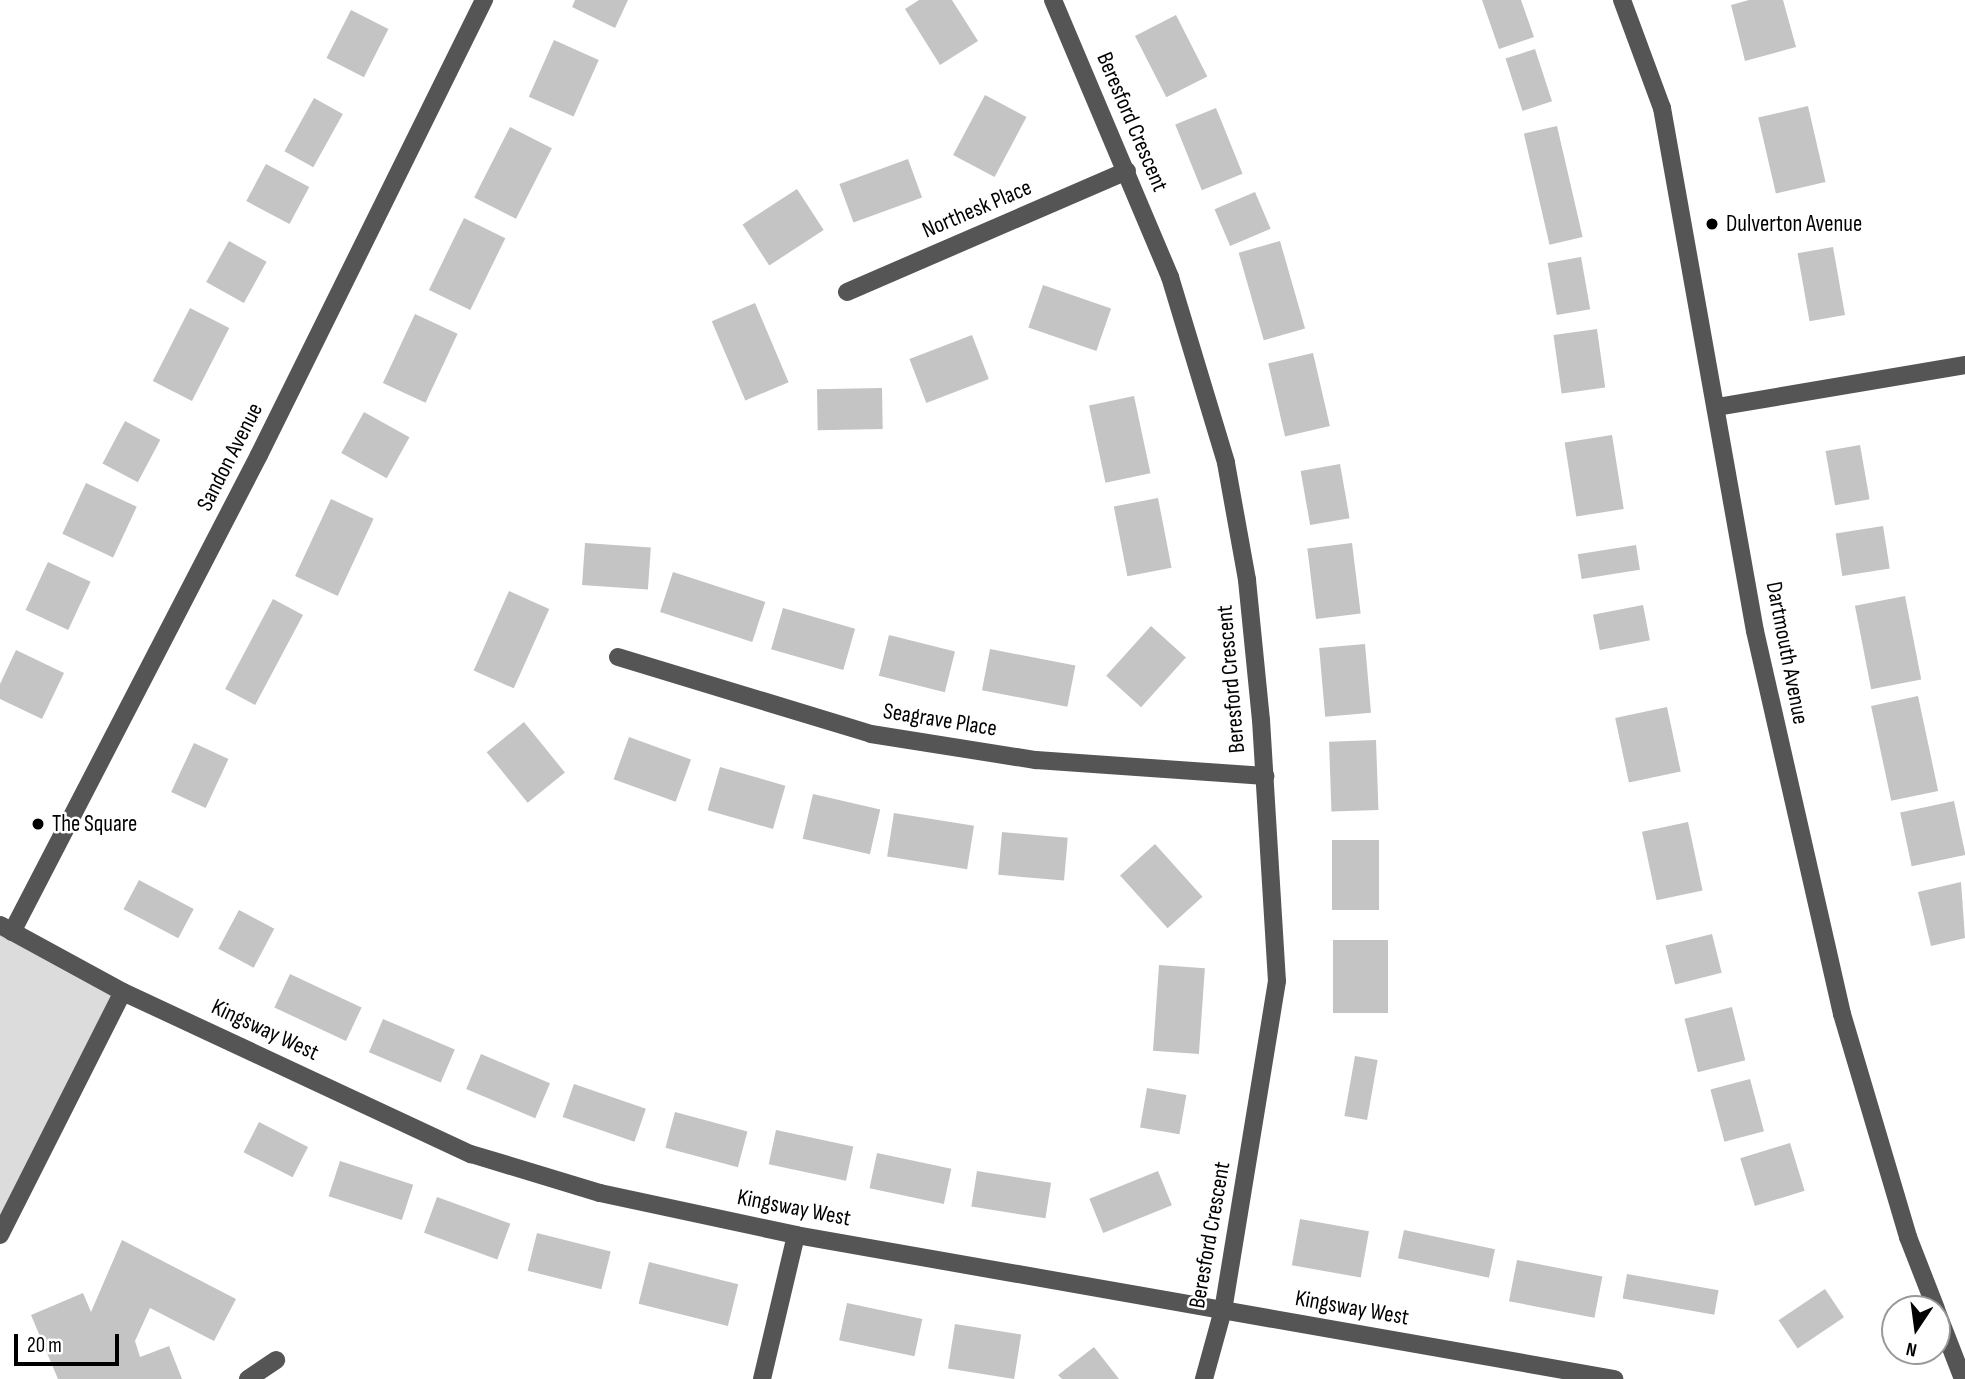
<!DOCTYPE html>
<style>
body{margin:0}
#map{position:relative;width:1965px;height:1379px;overflow:hidden;background:#fff;font-family:"Sofia Sans Condensed",sans-serif}
div>[style]{position:absolute}
.green>*{inset:0;background:#dcdcdc}
.building>*{inset:0;background:#c4c4c4;transform-origin:0 0}
.minor>*{height:18px;margin:-9px;padding:0 9px;transform-origin:9px;border-radius:9px;background:#555}
.dots>*{width:19px;height:19px;translate:-50% -50%;box-sizing:border-box;border:4px solid #fff;border-radius:50%}
span{translate:-50% -50%;white-space:nowrap;text-align:center;line-height:1.15;-webkit-text-stroke:5px #fff;paint-order:stroke}
.street-label{font-size:23px;color:#000}
.poi-label{font-size:23px;color:#000}
.left{translate:0 -50%;text-align:left}
.north{position:absolute;left:1881px;top:1295px;width:70px;height:70px;box-sizing:border-box;background:#fff;border:2px solid #999;border-radius:50%;rotate:193deg;font-size:19px;font-weight:700;line-height:28px;text-align:center;color:#000}
.north::after{content:'';display:block;margin:auto;width:24px;height:32px;background:#000;clip-path:polygon(50% 0,100% 100%,50% 72%,0 100%)}
.scale{position:absolute;left:14px;top:1334px;width:105px;height:32px;box-sizing:border-box;border:4px solid #000;border-top:0;padding-left:9px;font-size:21px;line-height:24px;white-space:nowrap;color:#000;-webkit-text-stroke:5px #fff;paint-order:stroke}
</style>
<div id="map">
<div class="green">
<i style="clip-path:polygon(0 925px,123px 992px,0 1235px)"></i>
</div>
<div class="building">
<i style="clip-path:polygon(575px 0,628px 0,615px 28px,572px 7px)"></i>
<i style="clip-path:polygon(919px 0,952px 0,978px 41px,940px 65px,905px 9px)"></i>
<i style="clip-path:polygon(1482px 0,1521px 0,1534px 37px,1499px 49px)"></i>
<i style="clip-path:polygon(1749px 0,1783px 0,1796px 47px,1745px 61px,1731px 5px)"></i>
<i style="left:351px;top:10px;width:42px;height:54px;rotate:27deg"></i>
<i style="left:1176px;top:15px;width:69px;height:46px;rotate:63deg"></i>
<i style="left:554px;top:40px;width:49px;height:62px;rotate:24deg"></i>
<i style="left:1535px;top:49px;width:55px;height:31px;rotate:72deg"></i>
<i style="left:985px;top:95px;width:47px;height:68px;rotate:28deg"></i>
<i style="left:314px;top:98px;width:33px;height:61px;rotate:29deg"></i>
<i style="left:1808px;top:106px;width:78px;height:51px;rotate:77deg"></i>
<i style="left:1216px;top:108px;width:71px;height:44px;rotate:68deg"></i>
<i style="left:1557px;top:126px;width:114px;height:34px;rotate:77deg"></i>
<i style="left:510px;top:127px;width:47px;height:79px;rotate:27deg"></i>
<i style="left:908px;top:159px;width:41px;height:73px;rotate:70deg"></i>
<i style="left:266px;top:164px;width:49px;height:42px;rotate:28deg"></i>
<i style="left:797px;top:189px;width:49px;height:65px;rotate:57deg"></i>
<i style="left:1255px;top:192px;width:40px;height:44px;rotate:67deg"></i>
<i style="left:464px;top:218px;width:46px;height:80px;rotate:26deg"></i>
<i style="left:229px;top:241px;width:43px;height:47px;rotate:29deg"></i>
<i style="left:1280px;top:241px;width:91px;height:43px;rotate:74deg"></i>
<i style="left:1833px;top:247px;width:69px;height:36px;rotate:80deg"></i>
<i style="left:1581px;top:257px;width:53px;height:34px;rotate:80deg"></i>
<i style="left:1043px;top:285px;width:72px;height:45px;rotate:19deg"></i>
<i style="left:755px;top:303px;width:86px;height:47px;rotate:67deg"></i>
<i style="left:190px;top:308px;width:44px;height:82px;rotate:27deg"></i>
<i style="left:415px;top:314px;width:47px;height:76px;rotate:25deg"></i>
<i style="left:1597px;top:329px;width:59px;height:44px;rotate:82deg"></i>
<i style="left:972px;top:335px;width:47px;height:67px;rotate:69deg"></i>
<i style="left:1313px;top:353px;width:75px;height:46px;rotate:77deg"></i>
<i style="left:882px;top:388px;width:41px;height:65px;rotate:89deg"></i>
<i style="left:1134px;top:396px;width:79px;height:46px;rotate:78deg"></i>
<i style="left:364px;top:412px;width:52px;height:47px;rotate:29deg"></i>
<i style="left:125px;top:421px;width:40px;height:48px;rotate:28deg"></i>
<i style="left:1612px;top:435px;width:75px;height:48px;rotate:81deg"></i>
<i style="left:1860px;top:445px;width:55px;height:35px;rotate:80deg"></i>
<i style="left:1340px;top:464px;width:55px;height:40px;rotate:80deg"></i>
<i style="left:86px;top:483px;width:56px;height:56px;rotate:25deg"></i>
<i style="left:1158px;top:498px;width:71px;height:45px;rotate:79deg"></i>
<i style="left:331px;top:499px;width:47px;height:85px;rotate:25deg"></i>
<i style="left:1883px;top:526px;width:43px;height:48px;rotate:81deg"></i>
<i style="left:585px;top:543px;width:66px;height:42px;rotate:4deg"></i>
<i style="left:1352px;top:543px;width:71px;height:45px;rotate:83deg"></i>
<i style="left:1636px;top:545px;width:25px;height:59px;rotate:81deg"></i>
<i style="left:48px;top:562px;width:47px;height:53px;rotate:25deg"></i>
<i style="left:673px;top:572px;width:97px;height:42px;rotate:18deg"></i>
<i style="left:509px;top:591px;width:44px;height:87px;rotate:24deg"></i>
<i style="left:1905px;top:596px;width:85px;height:51px;rotate:79deg"></i>
<i style="left:273px;top:599px;width:34px;height:102px;rotate:28deg"></i>
<i style="left:1643px;top:605px;width:36px;height:51px;rotate:79deg"></i>
<i style="left:783px;top:608px;width:75px;height:43px;rotate:16deg"></i>
<i style="left:1151px;top:626px;width:47px;height:67px;rotate:42deg"></i>
<i style="left:889px;top:635px;width:68px;height:42px;rotate:14deg"></i>
<i style="left:1365px;top:644px;width:69px;height:46px;rotate:85deg"></i>
<i style="left:990px;top:649px;width:87px;height:42px;rotate:11deg"></i>
<i style="clip-path:polygon(16px 650px,64px 673px,42px 719px,0 699px,0 684px)"></i>
<i style="left:1918px;top:696px;width:97px;height:48px;rotate:78deg"></i>
<i style="left:1667px;top:707px;width:66px;height:53px;rotate:78deg"></i>
<i style="left:524px;top:722px;width:65px;height:48px;rotate:51deg"></i>
<i style="left:629px;top:737px;width:66px;height:45px;rotate:20deg"></i>
<i style="left:1376px;top:740px;width:70px;height:47px;rotate:88deg"></i>
<i style="left:194px;top:743px;width:38px;height:54px;rotate:25deg"></i>
<i style="left:720px;top:767px;width:68px;height:45px;rotate:16deg"></i>
<i style="left:813px;top:794px;width:69px;height:46px;rotate:13deg"></i>
<i style="left:1954px;top:801px;width:55px;height:55px;rotate:78deg"></i>
<i style="left:894px;top:813px;width:81px;height:44px;rotate:9deg"></i>
<i style="left:1688px;top:822px;width:70px;height:47px;rotate:78deg"></i>
<i style="left:1002px;top:832px;width:66px;height:43px;rotate:5deg"></i>
<i style="left:1332px;top:840px;width:47px;height:70px"></i>
<i style="left:1155px;top:844px;width:71px;height:47px;rotate:48deg"></i>
<i style="left:139px;top:880px;width:62px;height:33px;rotate:28deg"></i>
<i style="clip-path:polygon(1961px 882px,1965px 938px,1931px 946px,1918px 892px)"></i>
<i style="left:239px;top:910px;width:40px;height:44px;rotate:28deg"></i>
<i style="left:1712px;top:934px;width:40px;height:48px;rotate:76deg"></i>
<i style="left:1333px;top:940px;width:55px;height:73px"></i>
<i style="left:1159px;top:965px;width:46px;height:86px;rotate:4deg"></i>
<i style="left:290px;top:974px;width:79px;height:37px;rotate:25deg"></i>
<i style="left:1732px;top:1007px;width:55px;height:49px;rotate:76deg"></i>
<i style="left:383px;top:1019px;width:78px;height:36px;rotate:23deg"></i>
<i style="left:481px;top:1054px;width:75px;height:38px;rotate:23deg"></i>
<i style="left:1355px;top:1056px;width:23px;height:61px;rotate:10deg"></i>
<i style="left:1750px;top:1079px;width:54px;height:41px;rotate:75deg"></i>
<i style="left:574px;top:1084px;width:76px;height:35px;rotate:19deg"></i>
<i style="left:1147px;top:1088px;width:40px;height:40px;rotate:10deg"></i>
<i style="left:675px;top:1112px;width:75px;height:37px;rotate:15deg"></i>
<i style="left:259px;top:1122px;width:55px;height:34px;rotate:27deg"></i>
<i style="left:776px;top:1130px;width:79px;height:35px;rotate:12deg"></i>
<i style="left:1790px;top:1143px;width:50px;height:52px;rotate:73deg"></i>
<i style="left:877px;top:1153px;width:76px;height:36px;rotate:12deg"></i>
<i style="left:340px;top:1161px;width:77px;height:37px;rotate:18deg"></i>
<i style="left:977px;top:1171px;width:75px;height:36px;rotate:9deg"></i>
<i style="left:1158px;top:1171px;width:37px;height:74px;rotate:68deg"></i>
<i style="left:437px;top:1197px;width:78px;height:38px;rotate:20deg"></i>
<i style="left:1300px;top:1219px;width:70px;height:47px;rotate:10deg"></i>
<i style="left:1404px;top:1230px;width:93px;height:29px;rotate:12deg"></i>
<i style="left:537px;top:1233px;width:76px;height:39px;rotate:14deg"></i>
<i style="clip-path:polygon(122px 1240px,236px 1299px,214px 1341px,150px 1308px,135px 1341px,140px 1357px,169px 1346px,182px 1379px,58px 1379px,31px 1315px,83px 1293px,91px 1312px)"></i>
<i style="left:1517px;top:1260px;width:87px;height:42px;rotate:11deg"></i>
<i style="left:649px;top:1262px;width:92px;height:43px;rotate:14deg"></i>
<i style="left:1627px;top:1274px;width:93px;height:25px;rotate:10deg"></i>
<i style="left:1825px;top:1289px;width:34px;height:56px;rotate:56deg"></i>
<i style="left:847px;top:1303px;width:77px;height:38px;rotate:12deg"></i>
<i style="left:955px;top:1324px;width:67px;height:45px;rotate:9deg"></i>
<i style="clip-path:polygon(1094px 1347px,1119px 1379px,1062px 1379px,1058px 1375px)"></i>
</div>
<div class="minor">
<i style="left:1053px;top:0;width:301px;rotate:67.1deg"></i>
<i style="left:1170px;top:277px;width:194px;rotate:73.2deg"></i>
<i style="left:1226px;top:463px;width:119px;rotate:79.8deg"></i>
<i style="left:1247px;top:580px;width:141px;rotate:84.3deg"></i>
<i style="left:1261px;top:720px;width:261px;rotate:86.5deg"></i>
<i style="left:1277px;top:981px;width:333px;rotate:99.3deg"></i>
<i style="left:1223px;top:1310px;width:72px;rotate:105.4deg"></i>
<i style="left:1622px;top:0;width:115px;rotate:69.7deg"></i>
<i style="left:1662px;top:108px;width:531px;rotate:79.92deg"></i>
<i style="left:1755px;top:631px;width:393px;rotate:77.2deg"></i>
<i style="left:1842px;top:1014px;width:233px;rotate:73.5deg"></i>
<i style="left:1908px;top:1237px;width:77px;rotate:68.7deg"></i>
<i style="left:847px;top:292px;width:305px;rotate:-23.4deg"></i>
<i style="left:1717px;top:407px;width:252px;rotate:-9.6deg"></i>
<i style="left:618px;top:657px;width:264px;rotate:16.9deg"></i>
<i style="left:871px;top:734px;width:167px;rotate:9deg"></i>
<i style="left:1036px;top:760px;width:230px;rotate:4deg"></i>
<i style="left:0;top:925px;width:140px;rotate:28.6deg"></i>
<i style="left:123px;top:992px;width:384px;rotate:25deg"></i>
<i style="left:471px;top:1154px;width:135px;rotate:16.8deg"></i>
<i style="left:600px;top:1193px;width:200px;rotate:12.1deg"></i>
<i style="left:796px;top:1235px;width:831px;rotate:9.98deg"></i>
<i style="left:12px;top:932px;width:537px;rotate:-62.62deg"></i>
<i style="left:259px;top:455px;width:508px;rotate:-63.69deg"></i>
<i style="left:0;top:1235px;width:272px;rotate:-63.2deg"></i>
<i style="left:1937px;top:1312px;width:72px;rotate:68.8deg"></i>
<i style="left:248px;top:1379px;width:34px;rotate:-34deg"></i>
<i style="left:762px;top:1379px;width:148px;rotate:-76.7deg"></i>
</div>
<div class="dots">
<i style="left:1712px;top:224px;background:#000"></i>
<i style="left:38px;top:824px;background:#000"></i>
</div>
<div class="street-label">
<span style="left:1132px;top:122px;rotate:67deg">Beresford Crescent</span>
<span style="left:977px;top:209px;rotate:-23deg">Northesk Place</span>
<span style="left:230px;top:457px;rotate:-63deg">Sandon Avenue</span>
<span style="left:1787px;top:653px;rotate:79deg">Dartmouth Avenue</span>
<span style="left:1231px;top:679px;rotate:-95deg">Beresford Crescent</span>
<span style="left:940px;top:720px;rotate:9deg">Seagrave Place</span>
<span style="left:265px;top:1030px;rotate:25deg">Kingsway West</span>
<span style="left:794px;top:1208px;rotate:11deg">Kingsway West</span>
<span style="left:1210px;top:1235px;rotate:-80deg">Beresford Crescent</span>
<span style="left:1352px;top:1308px;rotate:10deg">Kingsway West</span>
</div>
<div class="poi-label">
<span class="left" style="left:1726px;top:224px">Dulverton Avenue</span>
<span class="left" style="left:52px;top:824px">The Square</span>
</div>
<div class="north">N</div>
<div class="scale">20 m</div>
</div>
